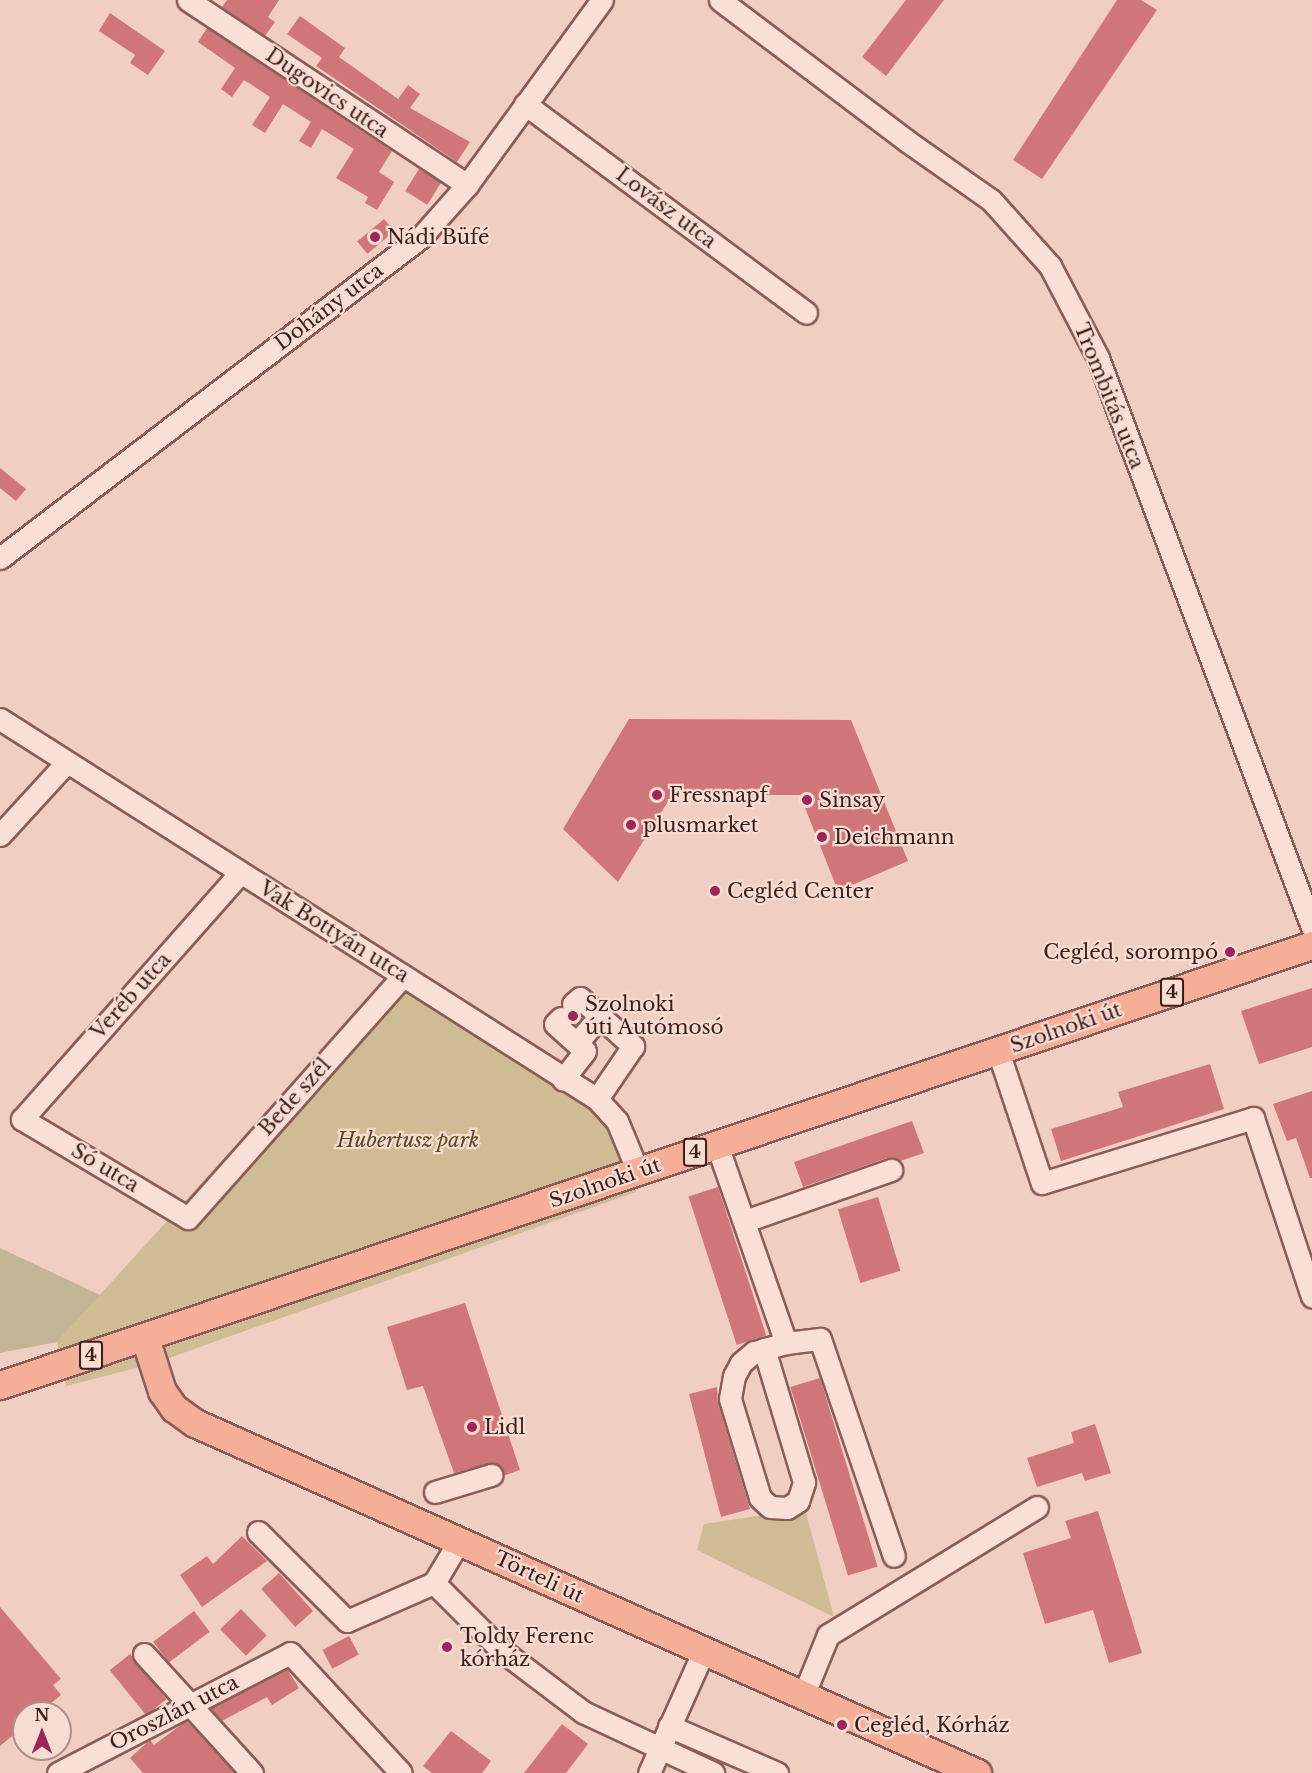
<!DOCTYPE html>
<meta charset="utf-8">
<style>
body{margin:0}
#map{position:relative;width:1312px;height:1773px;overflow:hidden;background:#f0cec2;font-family:"Libre Baskerville",serif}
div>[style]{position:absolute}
.green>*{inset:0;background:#cfbc95}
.cemetery>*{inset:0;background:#c3b495}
.building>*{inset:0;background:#d07678;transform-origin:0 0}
.minor-tunnel>*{height:21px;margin-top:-10.5px;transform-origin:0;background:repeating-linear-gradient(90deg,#ccaba1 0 21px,transparent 0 31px)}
.roads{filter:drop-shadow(2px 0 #8b5d58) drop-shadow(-2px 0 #8b5d58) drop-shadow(0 2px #8b5d58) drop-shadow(0 -2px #8b5d58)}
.minor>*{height:21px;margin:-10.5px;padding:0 10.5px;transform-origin:10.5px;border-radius:10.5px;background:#fadfd6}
.major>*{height:27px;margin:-13.5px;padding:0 13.5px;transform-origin:13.5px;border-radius:13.5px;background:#f5af98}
.dots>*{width:16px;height:16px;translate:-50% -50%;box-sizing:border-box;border:3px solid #f7dcd2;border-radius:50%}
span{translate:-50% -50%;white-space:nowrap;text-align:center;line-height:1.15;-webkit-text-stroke:4.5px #f7dcd2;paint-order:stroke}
.shield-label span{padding:2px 4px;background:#f7dcd2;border:2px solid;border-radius:4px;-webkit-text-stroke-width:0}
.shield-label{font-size:18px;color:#3a1e1d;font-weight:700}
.street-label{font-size:20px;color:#3a1e1d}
.poi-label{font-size:20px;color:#3a1e1d}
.left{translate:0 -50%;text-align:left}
.right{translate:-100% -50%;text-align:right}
.park-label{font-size:20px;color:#574d23;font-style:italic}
.north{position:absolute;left:12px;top:1701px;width:60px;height:60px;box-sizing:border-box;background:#f7dcd2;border:2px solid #ab908a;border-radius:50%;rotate:0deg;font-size:16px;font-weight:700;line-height:24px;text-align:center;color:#3a1e1d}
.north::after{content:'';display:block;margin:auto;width:21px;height:27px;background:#9d255b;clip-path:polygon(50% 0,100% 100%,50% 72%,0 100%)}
</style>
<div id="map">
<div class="green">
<i style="clip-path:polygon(386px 980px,602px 1115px,617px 1142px,636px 1192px,152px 1364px,66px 1386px,57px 1342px)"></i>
<i style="clip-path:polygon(805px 1509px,834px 1617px,697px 1550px,704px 1524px)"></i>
</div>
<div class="cemetery">
<i style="clip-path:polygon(0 1248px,100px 1295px,57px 1342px,0 1353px)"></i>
</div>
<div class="building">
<i style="clip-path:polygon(227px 0,279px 0,268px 17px,275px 22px,265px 36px,222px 7px)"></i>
<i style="clip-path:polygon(906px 0,944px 0,886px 76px,862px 57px)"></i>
<i style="clip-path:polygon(1117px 0,1141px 0,1157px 10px,1042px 179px,1013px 160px)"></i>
<i style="clip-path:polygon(110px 13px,165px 51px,148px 75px,130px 63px,135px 55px,99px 31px)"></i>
<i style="clip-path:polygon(300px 16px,345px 48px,339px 57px,398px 99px,408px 85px,420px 94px,410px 108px,470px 142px,457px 162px,316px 66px,322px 58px,287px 34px)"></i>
<i style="clip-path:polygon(207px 28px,392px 151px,379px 172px,394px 182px,377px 210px,365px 203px,368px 197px,336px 178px,354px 149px,322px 129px,311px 148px,299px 141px,311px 122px,283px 104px,265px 133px,252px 125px,270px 97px,244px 80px,232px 97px,221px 89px,235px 68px,198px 42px)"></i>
<i style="left:419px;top:169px;width:26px;height:26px;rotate:32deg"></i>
<i style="left:384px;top:219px;width:16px;height:35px;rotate:50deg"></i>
<i style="clip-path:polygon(0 468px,26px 489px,16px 501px,0 488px)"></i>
<i style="clip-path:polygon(629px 719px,851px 720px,908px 861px,838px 891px,800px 795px,672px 795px,618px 882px,563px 829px)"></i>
<i style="clip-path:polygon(1312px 988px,1312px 1047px,1259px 1064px,1241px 1011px)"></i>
<i style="clip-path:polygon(1210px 1064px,1224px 1109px,1061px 1161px,1051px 1129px,1123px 1107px,1118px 1092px)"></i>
<i style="clip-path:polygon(1312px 1091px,1312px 1178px,1310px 1178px,1296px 1138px,1287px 1141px,1273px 1104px)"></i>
<i style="clip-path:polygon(912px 1121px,924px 1153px,900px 1161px,887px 1158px,803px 1187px,794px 1162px)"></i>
<i style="left:718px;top:1187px;width:156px;height:31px;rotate:72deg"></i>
<i style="left:878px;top:1197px;width:77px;height:42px;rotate:73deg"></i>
<i style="clip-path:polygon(465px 1303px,520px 1470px,503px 1476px,500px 1466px,493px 1463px,454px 1473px,423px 1386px,407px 1390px,387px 1327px)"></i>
<i style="left:820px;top:1378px;width:197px;height:31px;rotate:73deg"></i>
<i style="clip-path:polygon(717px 1387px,718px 1403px,750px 1509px,721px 1517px,689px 1394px)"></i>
<i style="clip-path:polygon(1095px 1424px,1111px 1473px,1085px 1481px,1082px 1473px,1037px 1487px,1027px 1458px,1074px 1443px,1071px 1432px)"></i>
<i style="clip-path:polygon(1098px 1511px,1142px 1653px,1109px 1663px,1093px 1610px,1045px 1624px,1023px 1553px,1071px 1538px,1065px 1521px)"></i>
<i style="clip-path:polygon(242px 1536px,267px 1561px,202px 1607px,180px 1575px,207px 1556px,213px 1564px)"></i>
<i style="left:279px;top:1573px;width:51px;height:24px;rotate:48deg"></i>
<i style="clip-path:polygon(0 1607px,61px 1679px,53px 1685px,61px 1695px,39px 1713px,24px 1713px,24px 1726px,0 1746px)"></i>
<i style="left:241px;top:1609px;width:37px;height:29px;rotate:46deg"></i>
<i style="left:194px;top:1611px;width:26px;height:51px;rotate:53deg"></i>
<i style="left:349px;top:1636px;width:21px;height:30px;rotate:62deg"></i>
<i style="left:130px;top:1654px;width:58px;height:26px;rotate:51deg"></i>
<i style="clip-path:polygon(287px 1669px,299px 1688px,272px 1705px,267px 1697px,222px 1721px,211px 1708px)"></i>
<i style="clip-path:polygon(186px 1721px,196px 1730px,235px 1773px,143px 1773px,130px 1758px,150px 1740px,154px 1745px)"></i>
<i style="clip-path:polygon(562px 1724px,588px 1744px,566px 1773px,524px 1773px)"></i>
<i style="clip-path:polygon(451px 1731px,491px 1761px,482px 1773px,432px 1773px,423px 1766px)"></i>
</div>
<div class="minor-tunnel">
<i style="left:572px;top:1027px;width:18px;rotate:-47deg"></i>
</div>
<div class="roads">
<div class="minor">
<i style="left:188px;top:0;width:335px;rotate:33.5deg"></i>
<i style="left:720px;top:0;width:234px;rotate:37deg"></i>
<i style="left:907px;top:141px;width:103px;rotate:35.1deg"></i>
<i style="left:991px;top:200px;width:89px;rotate:48.2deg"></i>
<i style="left:1050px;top:266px;width:104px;rotate:62.4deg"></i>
<i style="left:1098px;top:358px;width:608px;rotate:69.39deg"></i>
<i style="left:525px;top:104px;width:350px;rotate:36.6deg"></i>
<i style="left:0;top:558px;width:529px;rotate:-37.32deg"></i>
<i style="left:421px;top:237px;width:69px;rotate:-48.5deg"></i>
<i style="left:467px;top:185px;width:229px;rotate:-53.9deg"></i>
<i style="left:0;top:719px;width:708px;rotate:32.48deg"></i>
<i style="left:597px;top:1099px;width:30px;rotate:48deg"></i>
<i style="left:617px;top:1121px;width:55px;rotate:67.6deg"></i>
<i style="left:0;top:835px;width:98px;rotate:-47.5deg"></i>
<i style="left:240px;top:873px;width:329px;rotate:131.5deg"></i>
<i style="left:22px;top:1119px;width:193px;rotate:30.8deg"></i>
<i style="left:188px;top:1218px;width:324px;rotate:-48.4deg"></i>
<i style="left:573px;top:1004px;width:9px;rotate:-41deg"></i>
<i style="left:580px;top:998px;width:72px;rotate:42.2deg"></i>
<i style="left:633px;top:1046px;width:64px;rotate:124.2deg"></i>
<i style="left:561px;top:1018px;width:8px;rotate:135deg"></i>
<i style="left:555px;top:1024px;width:40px;rotate:42deg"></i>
<i style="left:585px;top:1051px;width:36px;rotate:128deg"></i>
<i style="left:577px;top:1043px;width:35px;rotate:-50deg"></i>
<i style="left:998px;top:1051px;width:139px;rotate:71.6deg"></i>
<i style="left:1042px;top:1183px;width:221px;rotate:-17.1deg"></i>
<i style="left:1253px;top:1118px;width:188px;rotate:71.7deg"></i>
<i style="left:717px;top:1145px;width:210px;rotate:70.8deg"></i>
<i style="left:786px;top:1343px;width:33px;rotate:164deg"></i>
<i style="left:754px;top:1352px;width:17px;rotate:140deg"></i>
<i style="left:741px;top:1363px;width:15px;rotate:118deg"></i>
<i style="left:734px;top:1376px;width:23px;rotate:100deg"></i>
<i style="left:730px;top:1399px;width:103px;rotate:73.1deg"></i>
<i style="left:760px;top:1498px;width:13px;rotate:42deg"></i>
<i style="left:770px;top:1507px;width:17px;rotate:3deg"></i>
<i style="left:787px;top:1508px;width:13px;rotate:-32deg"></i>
<i style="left:798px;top:1501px;width:20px;rotate:-72deg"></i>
<i style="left:804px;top:1482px;width:139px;rotate:-106.7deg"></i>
<i style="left:745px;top:1221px;width:155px;rotate:-19.3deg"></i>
<i style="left:786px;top:1343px;width:34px;rotate:-7deg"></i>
<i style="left:820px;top:1339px;width:229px;rotate:71.2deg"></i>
<i style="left:435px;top:1492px;width:59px;rotate:-16.9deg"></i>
<i style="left:258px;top:1532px;width:126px;rotate:45deg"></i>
<i style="left:347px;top:1621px;width:95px;rotate:-23.6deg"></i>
<i style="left:434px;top:1583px;width:49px;rotate:-59.2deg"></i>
<i style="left:434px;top:1583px;width:95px;rotate:45deg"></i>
<i style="left:501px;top:1650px;width:103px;rotate:37.1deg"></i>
<i style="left:583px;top:1712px;width:144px;rotate:25.1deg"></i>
<i style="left:144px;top:1654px;width:161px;rotate:47.8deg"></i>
<i style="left:803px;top:1696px;width:66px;rotate:-67.7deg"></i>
<i style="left:828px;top:1635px;width:245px;rotate:-31.5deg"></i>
<i style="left:669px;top:1726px;width:118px;rotate:23.5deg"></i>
<i style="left:58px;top:1773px;width:261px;rotate:-27.3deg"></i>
<i style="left:290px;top:1653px;width:163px;rotate:47.2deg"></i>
<i style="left:649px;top:1773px;width:133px;rotate:-65.9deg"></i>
</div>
<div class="major">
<i style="left:145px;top:1338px;width:56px;rotate:72.2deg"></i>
<i style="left:162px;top:1391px;width:21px;rotate:55deg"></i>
<i style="left:174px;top:1408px;width:26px;rotate:36deg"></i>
<i style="left:195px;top:1423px;width:857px;rotate:24.11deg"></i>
<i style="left:0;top:1385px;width:1384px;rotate:-18.54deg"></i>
</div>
</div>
<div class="dots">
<i style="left:375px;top:237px;background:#9d255b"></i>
<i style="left:657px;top:795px;background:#9d255b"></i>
<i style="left:807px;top:800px;background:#9d255b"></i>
<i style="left:631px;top:825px;background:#9d255b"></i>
<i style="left:822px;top:837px;background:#9d255b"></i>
<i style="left:715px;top:891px;background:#9d255b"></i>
<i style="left:1230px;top:952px;background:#9d255b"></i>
<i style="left:573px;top:1016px;background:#9d255b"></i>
<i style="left:472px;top:1427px;background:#9d255b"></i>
<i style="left:447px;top:1647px;background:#9d255b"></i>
<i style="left:842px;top:1725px;background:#9d255b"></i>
</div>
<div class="shield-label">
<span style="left:1172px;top:992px">4</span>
<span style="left:695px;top:1152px">4</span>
<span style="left:91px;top:1355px">4</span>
</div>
<div class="street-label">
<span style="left:327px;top:93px;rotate:34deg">Dugovics utca</span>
<span style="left:666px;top:208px;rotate:37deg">Lovász utca</span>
<span style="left:329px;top:307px;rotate:-37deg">Dohány utca</span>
<span style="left:1109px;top:396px;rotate:68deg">Trombitás utca</span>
<span style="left:334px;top:932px;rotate:32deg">Vak Bottyán utca</span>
<span style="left:131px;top:996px;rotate:-48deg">Veréb utca</span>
<span style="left:1066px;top:1028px;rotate:-19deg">Szolnoki út</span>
<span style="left:295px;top:1097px;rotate:-48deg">Bede szél</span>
<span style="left:105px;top:1168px;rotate:31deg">Só utca</span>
<span style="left:605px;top:1183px;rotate:-19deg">Szolnoki út</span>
<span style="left:539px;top:1577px;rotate:25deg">Törteli út</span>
<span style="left:174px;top:1713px;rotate:-27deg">Oroszlán utca</span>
</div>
<div class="poi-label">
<span class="left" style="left:387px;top:237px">Nádi Büfé</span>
<span class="left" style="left:669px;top:795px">Fressnapf</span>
<span class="left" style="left:819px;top:800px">Sinsay</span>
<span class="left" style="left:643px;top:825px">plusmarket</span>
<span class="left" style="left:834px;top:837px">Deichmann</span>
<span class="left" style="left:727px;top:891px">Cegléd Center</span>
<span class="right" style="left:1218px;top:952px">Cegléd, sorompó</span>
<span class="left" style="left:585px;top:1016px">Szolnoki<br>úti Autómosó</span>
<span class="left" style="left:484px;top:1427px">Lidl</span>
<span class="left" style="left:460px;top:1648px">Toldy Ferenc<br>kórház</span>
<span class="left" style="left:854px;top:1725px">Cegléd, Kórház</span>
</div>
<div class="park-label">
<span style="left:408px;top:1140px">Hubertusz park</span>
</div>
<div class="north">N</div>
</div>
